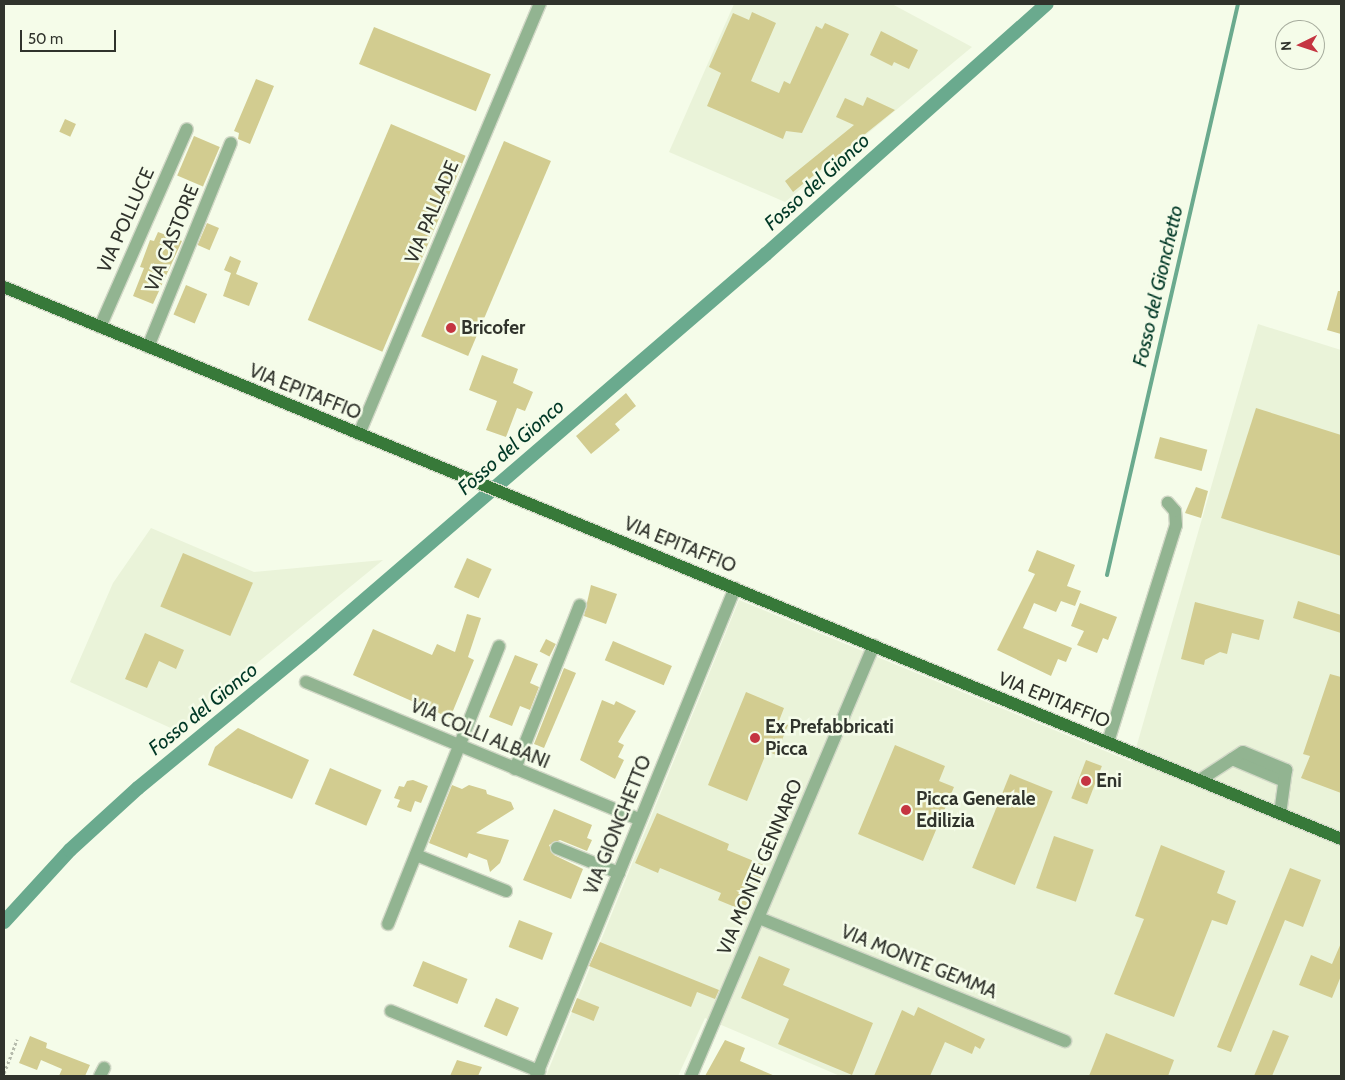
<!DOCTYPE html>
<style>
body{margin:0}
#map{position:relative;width:1345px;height:1080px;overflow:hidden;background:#f5fce9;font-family:Cabin,sans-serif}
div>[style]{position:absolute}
.built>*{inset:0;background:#eaf3d9}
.stream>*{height:4px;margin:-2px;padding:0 2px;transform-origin:2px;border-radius:2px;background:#6aaa8e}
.canal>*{height:14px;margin:-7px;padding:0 7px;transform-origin:7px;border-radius:7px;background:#6aaa8e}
.building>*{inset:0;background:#d2cc90;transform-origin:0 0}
.path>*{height:2.5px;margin-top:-1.25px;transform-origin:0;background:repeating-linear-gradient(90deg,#b5bbac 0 2.5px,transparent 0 5px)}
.roads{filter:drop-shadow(1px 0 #d2d8c7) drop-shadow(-1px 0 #d2d8c7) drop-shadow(0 1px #d2d8c7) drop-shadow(0 -1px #d2d8c7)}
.minor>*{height:12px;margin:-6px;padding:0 6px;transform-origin:6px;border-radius:6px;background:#92b491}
.major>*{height:12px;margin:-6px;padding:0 6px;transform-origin:6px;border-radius:6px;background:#377939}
.dots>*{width:14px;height:14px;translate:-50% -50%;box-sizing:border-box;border:2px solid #f5fce9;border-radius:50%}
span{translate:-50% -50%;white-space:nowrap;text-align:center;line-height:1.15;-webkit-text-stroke:5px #f5fce9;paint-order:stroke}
.street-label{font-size:19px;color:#30332c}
.poi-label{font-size:19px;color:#30332c;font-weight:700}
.left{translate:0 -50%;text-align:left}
.water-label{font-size:20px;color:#003826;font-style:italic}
.frame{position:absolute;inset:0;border:5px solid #30332c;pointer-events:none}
.north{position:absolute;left:1275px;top:20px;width:50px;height:50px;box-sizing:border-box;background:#f5fce9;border:1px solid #a6ac9d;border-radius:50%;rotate:266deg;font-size:14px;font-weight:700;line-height:20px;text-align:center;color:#30332c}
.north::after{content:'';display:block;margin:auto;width:18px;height:22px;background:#c53541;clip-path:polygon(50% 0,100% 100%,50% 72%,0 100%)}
.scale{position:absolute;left:20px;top:30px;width:96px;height:22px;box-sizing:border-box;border:2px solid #30332c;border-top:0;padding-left:6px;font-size:15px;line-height:18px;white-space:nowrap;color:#30332c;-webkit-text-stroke:4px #f5fce9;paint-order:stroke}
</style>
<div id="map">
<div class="built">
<i style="clip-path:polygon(734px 4px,892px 4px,972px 47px,785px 202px,669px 152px)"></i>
<i style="clip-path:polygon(1258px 324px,1341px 350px,1341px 1076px,840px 1076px,705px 1018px,678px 1076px,546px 1076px,739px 600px,1132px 762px)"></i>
<i style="clip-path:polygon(151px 528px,254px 572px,383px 560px,175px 730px,70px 682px,113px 583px)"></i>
</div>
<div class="stream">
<i style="left:1107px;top:575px;width:586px;rotate:-77.08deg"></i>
</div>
<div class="canal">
<i style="left:4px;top:922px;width:98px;rotate:-47.5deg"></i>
<i style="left:70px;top:850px;width:92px;rotate:-42.4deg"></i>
<i style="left:138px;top:788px;width:225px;rotate:-39.4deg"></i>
<i style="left:312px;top:645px;width:599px;rotate:-40.74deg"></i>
<i style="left:766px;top:254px;width:376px;rotate:-41.7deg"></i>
</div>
<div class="building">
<i style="clip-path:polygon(752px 12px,776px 23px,751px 81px,779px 93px,784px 81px,790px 84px,816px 26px,822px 29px,825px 23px,849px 34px,802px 133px,786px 131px,783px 139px,707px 106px,721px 73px,709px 67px,733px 13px,749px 20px)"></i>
<i style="left:374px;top:27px;width:126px;height:40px;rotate:22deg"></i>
<i style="clip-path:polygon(881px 31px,918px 50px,909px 69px,894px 62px,892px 66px,870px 55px)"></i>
<i style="clip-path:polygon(256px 79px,274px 86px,250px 144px,238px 139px,239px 133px,234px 131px)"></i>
<i style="clip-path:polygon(867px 97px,895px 110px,793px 192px,785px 181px,854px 125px,836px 117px,845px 98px,863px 106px)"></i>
<i style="left:65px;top:119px;width:12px;height:14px;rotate:24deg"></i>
<i style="left:391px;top:124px;width:81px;height:213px;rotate:23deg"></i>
<i style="left:194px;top:136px;width:28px;height:43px;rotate:23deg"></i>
<i style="left:504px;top:141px;width:51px;height:212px;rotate:23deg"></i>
<i style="left:207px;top:223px;width:13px;height:24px;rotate:23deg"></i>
<i style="clip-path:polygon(158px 232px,182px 241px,153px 304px,133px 296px,144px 268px,140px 267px,150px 240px,154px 241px)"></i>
<i style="clip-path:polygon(230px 256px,241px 261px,236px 274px,258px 283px,249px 306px,223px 296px,231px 273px,224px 270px)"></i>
<i style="left:186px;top:285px;width:23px;height:32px;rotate:23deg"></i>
<i style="clip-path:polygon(1338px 291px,1341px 291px,1341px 334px,1327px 330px)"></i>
<i style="clip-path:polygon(482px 355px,518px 369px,513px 383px,533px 392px,525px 411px,517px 408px,506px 437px,486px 430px,497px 401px,469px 390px)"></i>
<i style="clip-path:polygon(626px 393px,636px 406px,615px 424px,620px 430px,591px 454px,576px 436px)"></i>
<i style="clip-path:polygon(1256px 408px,1341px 435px,1341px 556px,1221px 518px)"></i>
<i style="left:1160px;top:437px;width:49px;height:22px;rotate:15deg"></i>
<i style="clip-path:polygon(1196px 487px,1208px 491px,1201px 518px,1185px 513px)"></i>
<i style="clip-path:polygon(1037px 550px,1075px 565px,1067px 586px,1081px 591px,1075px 606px,1061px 601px,1056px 612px,1034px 603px,1023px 628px,1072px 648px,1066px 662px,1058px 659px,1051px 676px,997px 650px,1035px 574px,1028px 571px)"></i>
<i style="left:183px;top:553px;width:76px;height:58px;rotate:23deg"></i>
<i style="left:467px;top:558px;width:27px;height:32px;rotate:24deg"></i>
<i style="clip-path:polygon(591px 585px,617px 594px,606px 624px,584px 616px)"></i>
<i style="clip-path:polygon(1298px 601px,1341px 615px,1341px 633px,1293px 618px)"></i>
<i style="clip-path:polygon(1195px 602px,1264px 620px,1259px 640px,1232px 633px,1227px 654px,1220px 652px,1205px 660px,1204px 665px,1181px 659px)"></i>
<i style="clip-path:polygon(1080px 603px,1117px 617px,1108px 640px,1103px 638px,1097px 653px,1077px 645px,1084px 631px,1071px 626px)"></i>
<i style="clip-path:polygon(467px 614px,481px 618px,468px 657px,474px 660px,450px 718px,353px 675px,373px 629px,432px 655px,437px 644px,455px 652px)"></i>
<i style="clip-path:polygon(145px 633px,184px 650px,176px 669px,159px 661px,147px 688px,125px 679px)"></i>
<i style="left:546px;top:639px;width:11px;height:14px;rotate:27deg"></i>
<i style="left:613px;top:641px;width:64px;height:21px;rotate:23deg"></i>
<i style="clip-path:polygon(515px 655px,538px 664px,530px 683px,539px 687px,530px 710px,520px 706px,512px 726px,489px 717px)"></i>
<i style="clip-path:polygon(564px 668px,576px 673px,544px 748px,534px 744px)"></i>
<i style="clip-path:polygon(1330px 674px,1341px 677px,1341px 793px,1301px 778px,1310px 756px,1303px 754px)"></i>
<i style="clip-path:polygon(746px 692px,784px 708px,779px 721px,788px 725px,776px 755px,767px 751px,747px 801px,708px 785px)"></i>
<i style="clip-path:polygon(602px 700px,614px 705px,616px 701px,636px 711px,618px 742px,624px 745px,618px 757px,624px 760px,615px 779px,580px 760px)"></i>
<i style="clip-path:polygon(238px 728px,309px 760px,292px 799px,208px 765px,215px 747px)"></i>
<i style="clip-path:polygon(895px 745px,945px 766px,939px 781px,954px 787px,923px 861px,858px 834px)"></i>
<i style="left:1086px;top:760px;width:17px;height:41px;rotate:21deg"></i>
<i style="left:330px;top:768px;width:56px;height:39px;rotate:23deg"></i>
<i style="left:1010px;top:774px;width:46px;height:101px;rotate:22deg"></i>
<i style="clip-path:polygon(413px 780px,428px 786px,421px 803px,415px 801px,411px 812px,397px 807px,400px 800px,394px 798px,399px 786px,404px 787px,407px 781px)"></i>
<i style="clip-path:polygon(452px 785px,462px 789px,469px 785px,486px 790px,487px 794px,511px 802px,514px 809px,476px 833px,509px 840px,500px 863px,490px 872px,487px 860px,469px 853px,467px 858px,429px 843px)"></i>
<i style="clip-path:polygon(554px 809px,592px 825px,587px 838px,592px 840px,587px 851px,560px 840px,549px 845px,554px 855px,583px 869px,571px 899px,523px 880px)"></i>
<i style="clip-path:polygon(657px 813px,729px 844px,727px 850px,766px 866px,747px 912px,718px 900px,721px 893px,660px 868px,658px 873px,635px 863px)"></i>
<i style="left:1054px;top:836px;width:42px;height:55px;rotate:19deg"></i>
<i style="clip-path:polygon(1161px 845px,1225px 871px,1217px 893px,1236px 901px,1227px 925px,1212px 920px,1174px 1017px,1114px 994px,1144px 919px,1135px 916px)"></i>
<i style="clip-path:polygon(1290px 868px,1321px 880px,1303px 927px,1285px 920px,1231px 1052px,1217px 1047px)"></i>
<i style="left:519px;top:920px;width:36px;height:29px;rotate:21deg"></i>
<i style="clip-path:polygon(600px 942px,719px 990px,715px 999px,697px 992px,691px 1007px,589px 966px)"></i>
<i style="clip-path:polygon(1341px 943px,1341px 976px,1332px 998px,1299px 985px,1311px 955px,1332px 964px)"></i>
<i style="clip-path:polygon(759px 956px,790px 969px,783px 985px,873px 1023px,852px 1075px,778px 1044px,789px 1019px,741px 998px)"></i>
<i style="left:423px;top:961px;width:48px;height:27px;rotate:22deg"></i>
<i style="left:496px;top:998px;width:25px;height:31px;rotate:23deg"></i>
<i style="left:577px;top:998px;width:24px;height:15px;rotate:22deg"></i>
<i style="clip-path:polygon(918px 1007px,985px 1039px,980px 1049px,975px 1046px,972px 1054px,945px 1042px,930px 1076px,874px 1076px,902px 1010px,914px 1016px)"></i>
<i style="clip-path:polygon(1273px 1030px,1289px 1036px,1272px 1076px,1254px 1076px)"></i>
<i style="clip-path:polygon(1106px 1033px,1174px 1060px,1168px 1076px,1089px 1076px)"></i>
<i style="clip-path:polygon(30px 1036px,47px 1043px,46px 1048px,90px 1065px,85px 1076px,59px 1076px,62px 1069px,41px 1060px,37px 1070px,19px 1063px)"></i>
<i style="clip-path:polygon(725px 1040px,745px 1048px,740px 1061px,775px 1076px,705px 1076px)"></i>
<i style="clip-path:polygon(457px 1060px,482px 1067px,478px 1076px,450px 1076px)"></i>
</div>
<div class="path">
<i style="left:4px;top:1073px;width:36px;rotate:-69deg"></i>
</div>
<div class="roads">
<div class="minor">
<i style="left:100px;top:327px;width:216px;rotate:-66.3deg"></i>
<i style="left:148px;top:347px;width:220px;rotate:-67.9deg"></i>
<i style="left:359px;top:434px;width:467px;rotate:-67.2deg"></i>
<i style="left:306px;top:682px;width:361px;rotate:22.4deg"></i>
<i style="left:1108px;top:742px;width:227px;rotate:-72.6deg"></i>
<i style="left:1176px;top:525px;width:14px;rotate:-94deg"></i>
<i style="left:1175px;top:511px;width:11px;rotate:-131deg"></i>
<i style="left:1232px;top:759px;width:56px;rotate:22.9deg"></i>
<i style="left:515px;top:769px;width:176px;rotate:-68.4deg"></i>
<i style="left:1200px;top:780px;width:51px;rotate:-33.1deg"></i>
<i style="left:1243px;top:752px;width:47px;rotate:22.7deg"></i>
<i style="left:1286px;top:770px;width:44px;rotate:97.8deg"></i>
<i style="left:557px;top:848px;width:67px;rotate:22deg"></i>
<i style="left:416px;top:855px;width:97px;rotate:21.8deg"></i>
<i style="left:759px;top:918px;width:330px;rotate:21.9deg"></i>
<i style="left:388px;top:924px;width:299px;rotate:-68.2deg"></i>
<i style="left:391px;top:1011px;width:160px;rotate:22.1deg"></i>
<i style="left:100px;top:1076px;width:9px;rotate:-63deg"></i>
<i style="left:536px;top:1076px;width:527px;rotate:-67.82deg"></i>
<i style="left:691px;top:1076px;width:468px;rotate:-67deg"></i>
</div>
<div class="major">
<i style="left:4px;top:287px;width:1446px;rotate:22.43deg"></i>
</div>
</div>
<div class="dots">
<i style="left:451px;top:328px;background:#c53541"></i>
<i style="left:755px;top:738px;background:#c53541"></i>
<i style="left:1086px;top:781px;background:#c53541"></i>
<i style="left:906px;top:810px;background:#c53541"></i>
</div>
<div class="street-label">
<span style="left:432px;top:212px;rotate:-67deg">VIA PALLADE</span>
<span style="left:126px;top:220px;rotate:-66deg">VIA POLLUCE</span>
<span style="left:172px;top:238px;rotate:-68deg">VIA CASTORE</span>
<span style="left:305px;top:392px;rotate:22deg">VIA EPITAFFIO</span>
<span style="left:680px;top:545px;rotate:22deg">VIA EPITAFFIO</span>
<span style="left:1054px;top:700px;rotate:22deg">VIA EPITAFFIO</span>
<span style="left:480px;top:734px;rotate:23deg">VIA COLLI ALBANI</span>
<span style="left:618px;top:825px;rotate:-68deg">VIA GIONCHETTO</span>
<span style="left:760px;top:867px;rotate:-67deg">VIA MONTE GENNARO</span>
<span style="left:919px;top:962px;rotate:22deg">VIA MONTE GEMMA</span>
</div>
<div class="poi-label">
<span class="left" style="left:461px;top:328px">Bricofer</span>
<span class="left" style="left:765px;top:738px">Ex Prefabbricati<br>Picca</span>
<span class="left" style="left:1096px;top:781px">Eni</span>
<span class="left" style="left:916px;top:810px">Picca Generale<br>Edilizia</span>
</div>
<div class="water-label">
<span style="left:817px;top:182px;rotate:-42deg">Fosso del Gionco</span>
<span style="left:1158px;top:286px;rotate:-77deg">Fosso del Gionchetto</span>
<span style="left:511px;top:447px;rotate:-41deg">Fosso del Gionco</span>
<span style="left:203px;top:709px;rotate:-39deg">Fosso del Gionco</span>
</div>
<div class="frame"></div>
<div class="north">N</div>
<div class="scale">50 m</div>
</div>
